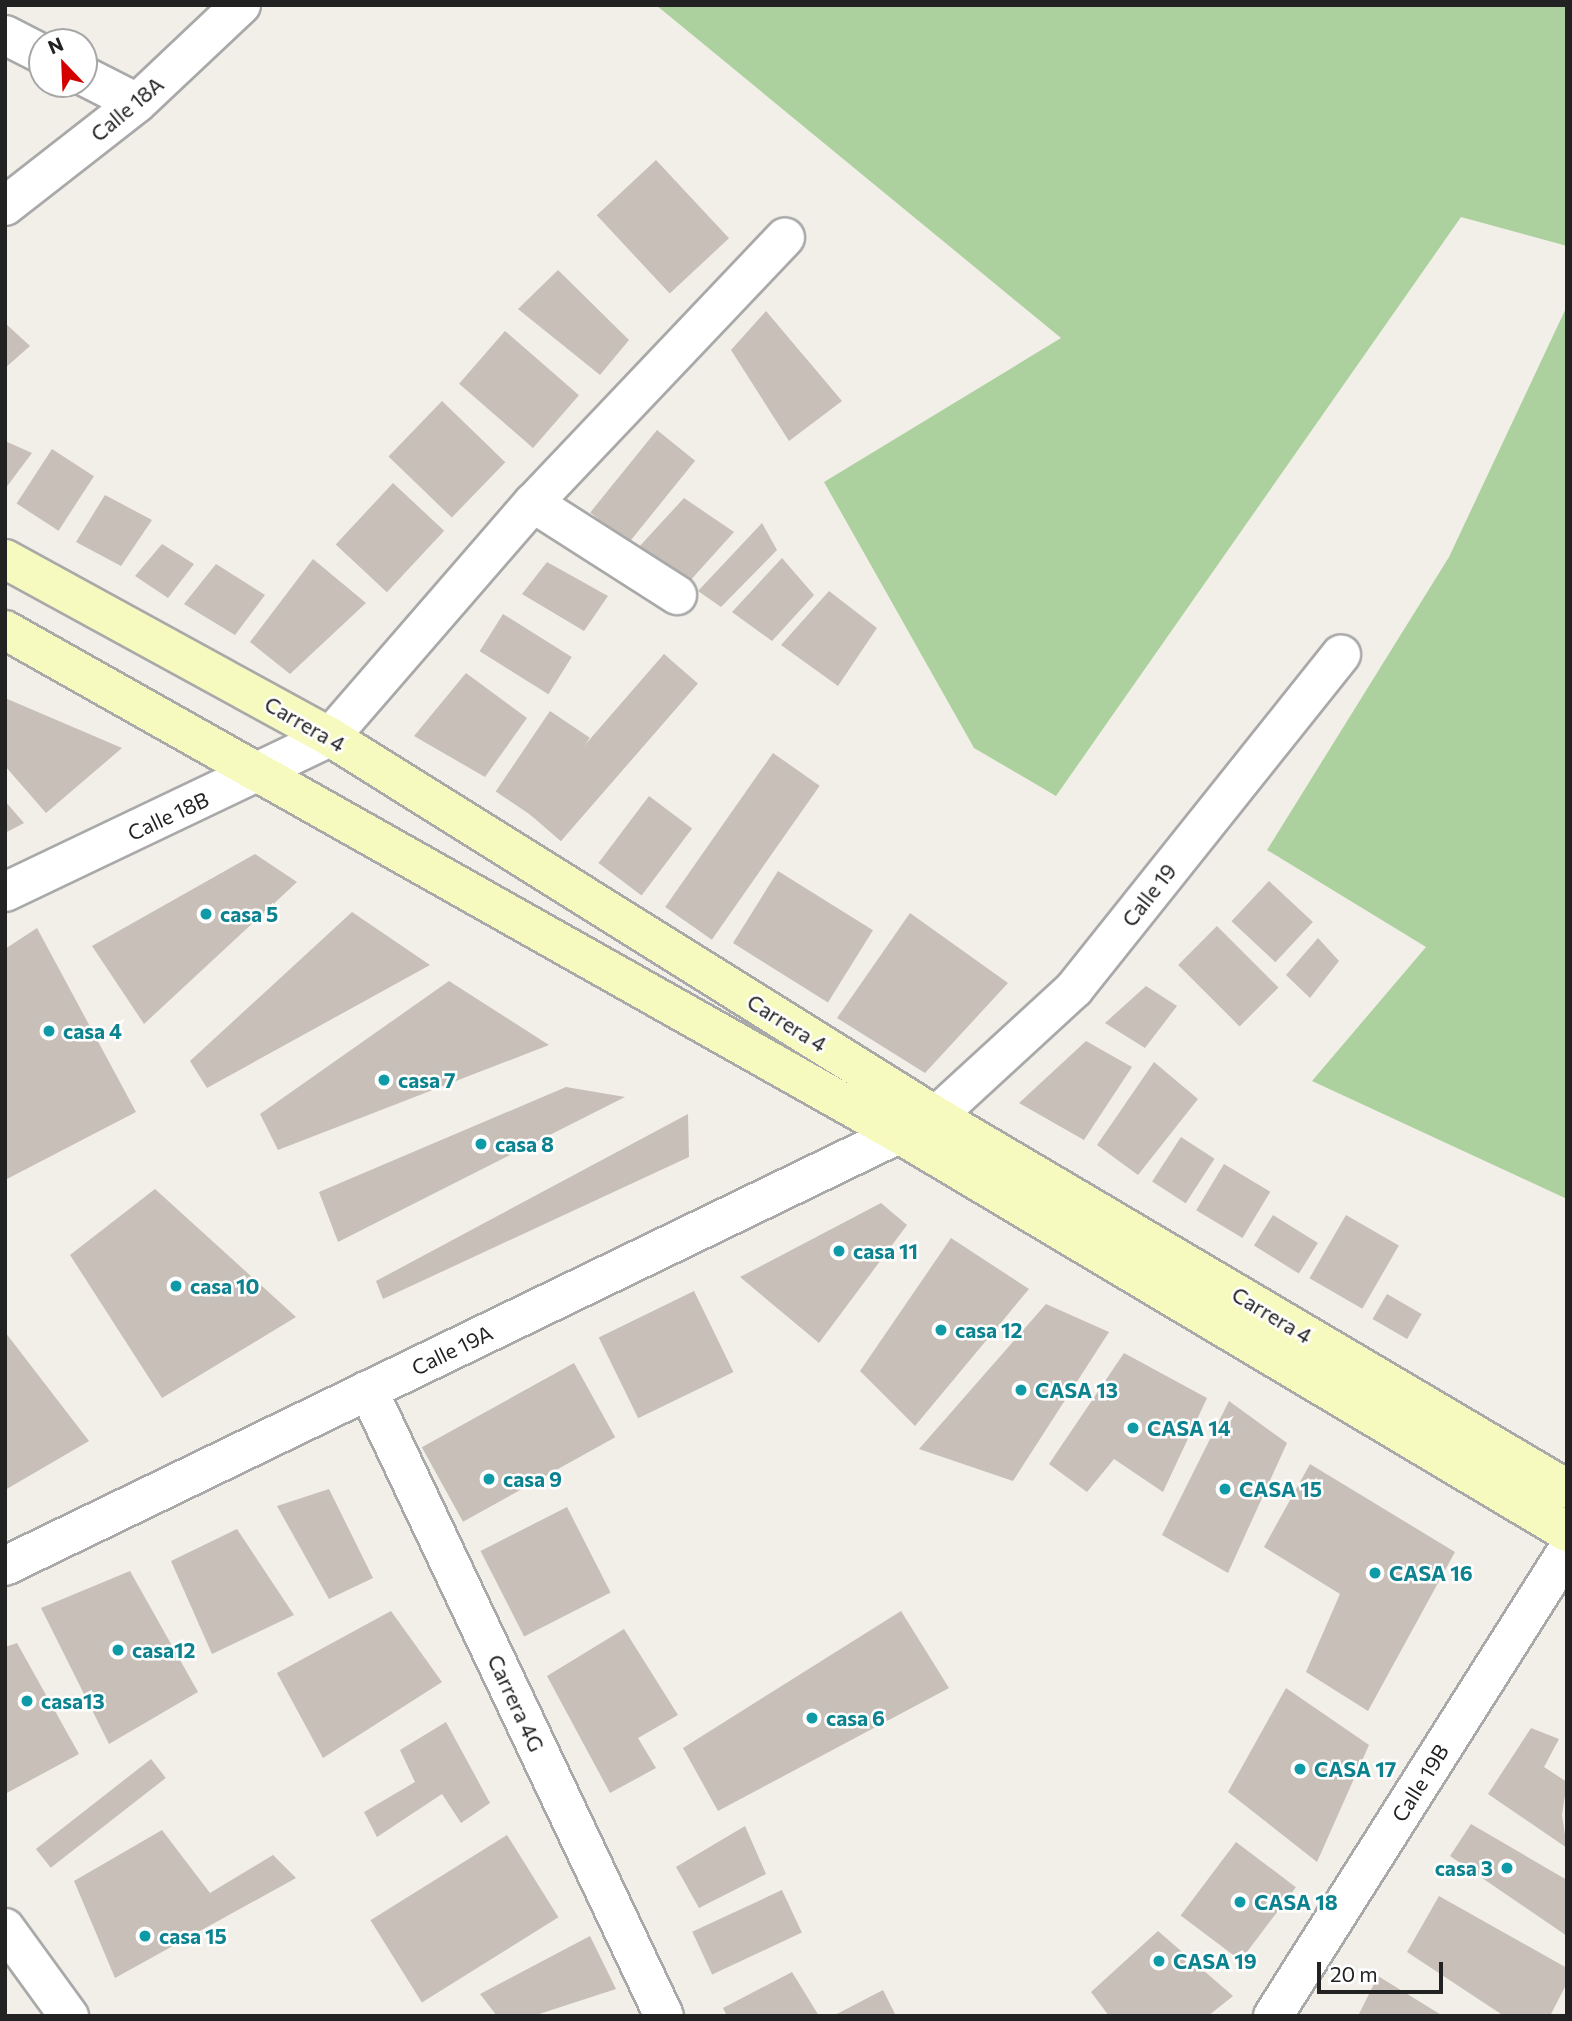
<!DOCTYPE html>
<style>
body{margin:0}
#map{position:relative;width:1572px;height:2021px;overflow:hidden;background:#f2efe9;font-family:Commissioner,sans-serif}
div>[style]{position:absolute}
.forest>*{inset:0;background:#add19e}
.building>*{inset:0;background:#c7bfb8;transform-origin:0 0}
.roads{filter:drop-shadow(2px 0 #a9a9a9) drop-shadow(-2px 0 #a9a9a9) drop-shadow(0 2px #a9a9a9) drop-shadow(0 -2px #a9a9a9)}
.minor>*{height:38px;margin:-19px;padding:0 19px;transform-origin:19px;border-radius:19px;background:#fff}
.secondary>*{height:38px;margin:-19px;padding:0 19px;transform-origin:19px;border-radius:19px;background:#f7fabf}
.dots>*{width:19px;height:19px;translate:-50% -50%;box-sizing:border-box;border:4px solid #fff;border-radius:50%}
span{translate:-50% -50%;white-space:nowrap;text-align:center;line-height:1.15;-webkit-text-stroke:5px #fff;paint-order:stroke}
.street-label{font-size:21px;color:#222}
.culture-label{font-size:21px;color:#0d838f;font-weight:700}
.left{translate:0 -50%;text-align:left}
.right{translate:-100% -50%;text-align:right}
.frame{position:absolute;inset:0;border:7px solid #222;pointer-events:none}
.north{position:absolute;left:28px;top:28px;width:70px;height:70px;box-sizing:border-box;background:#fff;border:2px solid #a7a7a7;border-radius:50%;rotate:337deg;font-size:19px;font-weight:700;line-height:28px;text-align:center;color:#222}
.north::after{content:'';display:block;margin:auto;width:24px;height:32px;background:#d40000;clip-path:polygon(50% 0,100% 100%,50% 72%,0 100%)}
.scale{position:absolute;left:1317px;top:1962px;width:126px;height:32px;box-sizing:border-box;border:4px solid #222;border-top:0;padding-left:9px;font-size:21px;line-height:24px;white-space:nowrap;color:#222;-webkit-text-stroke:5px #fff;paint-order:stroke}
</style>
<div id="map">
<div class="forest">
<i style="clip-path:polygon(656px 5px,1567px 5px,1567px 246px,1461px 217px,1056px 796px,974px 748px,824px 482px,1061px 338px)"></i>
<i style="clip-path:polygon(1567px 306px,1567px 1199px,1312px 1081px,1426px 947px,1267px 850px,1449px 557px)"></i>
</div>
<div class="building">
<i style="left:656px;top:160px;width:107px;height:81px;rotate:47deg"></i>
<i style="clip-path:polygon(558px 270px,629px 340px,600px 375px,518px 309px)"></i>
<i style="clip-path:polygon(766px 311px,842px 401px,789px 441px,731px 350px)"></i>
<i style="clip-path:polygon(5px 323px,30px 346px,5px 368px)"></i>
<i style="left:505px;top:331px;width:98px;height:70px;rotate:41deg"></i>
<i style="left:442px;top:401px;width:88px;height:77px;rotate:44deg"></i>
<i style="left:657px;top:430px;width:49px;height:106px;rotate:39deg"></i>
<i style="clip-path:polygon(5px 441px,32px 453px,5px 489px)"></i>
<i style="left:52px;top:449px;width:50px;height:65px;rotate:33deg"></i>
<i style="left:393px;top:483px;width:70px;height:84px;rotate:43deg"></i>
<i style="clip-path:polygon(105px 495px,152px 520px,121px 566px,76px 542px)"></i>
<i style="clip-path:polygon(684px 498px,734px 532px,688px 583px,638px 548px)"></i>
<i style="clip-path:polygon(762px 523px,777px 550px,721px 607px,698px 591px)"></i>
<i style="clip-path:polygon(162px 544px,194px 564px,168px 598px,135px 576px)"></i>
<i style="clip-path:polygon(782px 558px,814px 595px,772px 641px,732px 612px)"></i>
<i style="clip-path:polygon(313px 559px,366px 603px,290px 674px,250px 642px)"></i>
<i style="clip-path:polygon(547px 562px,608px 596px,584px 631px,522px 594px)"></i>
<i style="clip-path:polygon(216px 564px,265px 595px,235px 635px,184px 604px)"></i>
<i style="clip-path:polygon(829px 591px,877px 628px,838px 686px,781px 645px)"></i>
<i style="left:503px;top:614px;width:81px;height:44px;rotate:32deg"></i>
<i style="left:664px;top:654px;width:45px;height:209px;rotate:41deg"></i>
<i style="clip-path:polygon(466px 673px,527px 718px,485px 777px,414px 736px)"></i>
<i style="clip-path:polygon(5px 698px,122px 748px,46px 813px,5px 766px)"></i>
<i style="left:550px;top:711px;width:48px;height:97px;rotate:34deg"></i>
<i style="left:773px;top:753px;width:57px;height:188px;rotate:35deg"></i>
<i style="left:649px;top:796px;width:54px;height:84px;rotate:37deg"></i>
<i style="clip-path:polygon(5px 801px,24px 823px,5px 833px)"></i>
<i style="clip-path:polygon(255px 854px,297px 882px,144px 1024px,92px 946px)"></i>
<i style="left:778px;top:871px;width:112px;height:85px;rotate:32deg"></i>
<i style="left:1269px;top:881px;width:60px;height:55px;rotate:43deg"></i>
<i style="clip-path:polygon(352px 912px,430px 965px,207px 1088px,190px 1061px)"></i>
<i style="clip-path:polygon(910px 913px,1008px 983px,925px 1073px,837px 1018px)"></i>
<i style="left:1217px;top:926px;width:87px;height:55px;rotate:45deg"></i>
<i style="clip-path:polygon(37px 928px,136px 1112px,5px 1180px,5px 949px)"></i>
<i style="clip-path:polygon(1318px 938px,1339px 961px,1310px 998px,1286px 975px)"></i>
<i style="clip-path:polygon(449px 981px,549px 1045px,278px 1150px,260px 1114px)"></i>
<i style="clip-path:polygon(1146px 986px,1177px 1006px,1145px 1048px,1105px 1023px)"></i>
<i style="clip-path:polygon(1086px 1041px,1132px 1067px,1084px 1140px,1019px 1103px)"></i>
<i style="clip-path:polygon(1154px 1062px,1198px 1099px,1138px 1175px,1097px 1145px)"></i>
<i style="clip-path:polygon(566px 1087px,625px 1097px,338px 1242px,319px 1192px)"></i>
<i style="clip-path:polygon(688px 1114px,689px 1157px,383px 1299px,376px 1281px)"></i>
<i style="left:1181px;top:1137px;width:40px;height:53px;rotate:33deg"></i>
<i style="left:1224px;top:1164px;width:54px;height:54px;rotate:31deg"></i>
<i style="clip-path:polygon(155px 1189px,296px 1317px,162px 1398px,70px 1255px)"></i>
<i style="clip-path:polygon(881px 1203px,907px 1225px,819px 1343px,740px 1277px)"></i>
<i style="left:1273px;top:1215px;width:53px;height:36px;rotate:32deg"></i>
<i style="left:1346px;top:1215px;width:61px;height:73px;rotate:30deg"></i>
<i style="clip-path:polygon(951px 1238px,1029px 1289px,915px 1426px,860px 1371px)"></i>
<i style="left:694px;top:1291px;width:90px;height:106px;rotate:64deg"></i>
<i style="left:1387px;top:1294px;width:40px;height:29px;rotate:30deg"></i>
<i style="clip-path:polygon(1046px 1304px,1109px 1332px,1013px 1481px,919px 1449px)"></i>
<i style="clip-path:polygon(5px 1332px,89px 1441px,5px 1490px)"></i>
<i style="clip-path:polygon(1124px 1353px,1207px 1398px,1163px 1492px,1114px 1459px,1087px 1492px,1049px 1464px)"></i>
<i style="left:574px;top:1363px;width:85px;height:174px;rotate:61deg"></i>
<i style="clip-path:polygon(1229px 1401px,1287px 1443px,1228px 1573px,1162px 1535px)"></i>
<i style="clip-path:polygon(1310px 1464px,1455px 1552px,1368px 1711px,1306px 1672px,1340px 1594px,1264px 1547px)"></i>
<i style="clip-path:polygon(329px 1489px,373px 1578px,329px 1599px,277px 1506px)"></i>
<i style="left:567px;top:1507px;width:96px;height:97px;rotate:63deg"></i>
<i style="clip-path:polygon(237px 1529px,294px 1615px,212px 1654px,171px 1561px)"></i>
<i style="clip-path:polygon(130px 1571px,198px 1692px,109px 1744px,41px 1608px)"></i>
<i style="clip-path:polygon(391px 1611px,442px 1682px,323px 1758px,277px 1673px)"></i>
<i style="clip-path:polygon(901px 1611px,949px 1688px,718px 1811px,683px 1748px)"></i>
<i style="clip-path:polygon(624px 1629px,678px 1715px,638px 1738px,656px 1768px,610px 1793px,547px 1676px)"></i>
<i style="clip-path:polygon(17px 1643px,79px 1754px,5px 1794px,5px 1647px)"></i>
<i style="clip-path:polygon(1286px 1688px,1369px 1745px,1317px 1862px,1228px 1792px)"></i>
<i style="clip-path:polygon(446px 1722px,490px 1803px,461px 1823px,442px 1794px,377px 1837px,364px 1812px,415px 1782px,400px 1750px)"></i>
<i style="clip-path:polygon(1531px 1728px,1559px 1739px,1544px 1767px,1567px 1782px,1562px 1815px,1567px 1848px,1488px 1794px)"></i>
<i style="left:151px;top:1759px;width:24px;height:146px;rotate:52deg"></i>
<i style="clip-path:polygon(1471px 1824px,1567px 1880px,1567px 1936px,1450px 1856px)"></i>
<i style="clip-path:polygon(745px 1826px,766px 1874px,699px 1908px,676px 1867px)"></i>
<i style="clip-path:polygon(162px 1830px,210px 1893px,273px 1855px,296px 1878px,115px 1978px,74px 1881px)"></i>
<i style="left:507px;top:1835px;width:97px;height:161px;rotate:58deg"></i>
<i style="left:1236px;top:1842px;width:75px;height:92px;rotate:37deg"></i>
<i style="left:782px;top:1890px;width:47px;height:99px;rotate:65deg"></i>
<i style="clip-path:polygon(1439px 1896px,1567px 1968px,1567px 1983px,1550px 2016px,1504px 2016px,1407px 1952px)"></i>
<i style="clip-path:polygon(1158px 1931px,1233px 1996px,1208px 2016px,1109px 2016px,1091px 1992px)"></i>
<i style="clip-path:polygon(590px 1936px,616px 1989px,533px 2016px,497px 2016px,480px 1994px)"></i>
<i style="clip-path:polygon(792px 1972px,819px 2016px,727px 2016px,723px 2008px)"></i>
<i style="clip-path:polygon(1378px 1976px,1443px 2016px,1358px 2016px)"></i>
<i style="clip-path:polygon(883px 1990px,896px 2016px,833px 2016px)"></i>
</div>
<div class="roads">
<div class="minor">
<i style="left:5px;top:35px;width:42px;rotate:27.2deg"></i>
<i style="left:84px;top:76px;width:59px;rotate:27deg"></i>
<i style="left:5px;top:206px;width:167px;rotate:-38deg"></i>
<i style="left:137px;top:103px;width:143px;rotate:-43.3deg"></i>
<i style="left:533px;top:503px;width:366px;rotate:-46.5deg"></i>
<i style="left:5px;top:892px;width:360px;rotate:-25.5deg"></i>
<i style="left:330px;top:737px;width:310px;rotate:-49.1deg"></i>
<i style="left:533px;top:503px;width:171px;rotate:32.6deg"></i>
<i style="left:368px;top:1390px;width:692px;rotate:64.69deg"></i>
<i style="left:5px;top:1566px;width:1034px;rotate:-25.8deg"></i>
<i style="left:936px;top:1116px;width:188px;rotate:-42.6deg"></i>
<i style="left:1074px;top:989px;width:428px;rotate:-51.4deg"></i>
<i style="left:5px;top:1928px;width:109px;rotate:54deg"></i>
<i style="left:1273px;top:2016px;width:550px;rotate:-57.7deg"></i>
</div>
<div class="secondary">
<i style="left:5px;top:559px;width:371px;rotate:28.7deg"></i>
<i style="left:330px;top:737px;width:715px;rotate:32.02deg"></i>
<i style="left:936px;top:1116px;width:733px;rotate:30.59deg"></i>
<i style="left:5px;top:630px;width:1026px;rotate:29.41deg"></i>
<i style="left:899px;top:1134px;width:778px;rotate:30.79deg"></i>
</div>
</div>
<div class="dots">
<i style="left:206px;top:914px;background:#0f9aa8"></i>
<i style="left:49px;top:1031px;background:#0f9aa8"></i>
<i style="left:384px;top:1080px;background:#0f9aa8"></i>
<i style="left:481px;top:1144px;background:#0f9aa8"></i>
<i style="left:839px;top:1251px;background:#0f9aa8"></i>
<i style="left:176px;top:1286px;background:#0f9aa8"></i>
<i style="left:941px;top:1330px;background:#0f9aa8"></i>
<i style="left:1021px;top:1390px;background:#0f9aa8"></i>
<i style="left:1133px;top:1428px;background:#0f9aa8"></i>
<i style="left:489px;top:1479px;background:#0f9aa8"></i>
<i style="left:1225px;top:1489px;background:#0f9aa8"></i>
<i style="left:1375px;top:1573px;background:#0f9aa8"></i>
<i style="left:118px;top:1650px;background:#0f9aa8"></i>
<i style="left:27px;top:1701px;background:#0f9aa8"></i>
<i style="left:812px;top:1718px;background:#0f9aa8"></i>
<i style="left:1300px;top:1769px;background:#0f9aa8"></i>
<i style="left:1507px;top:1868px;background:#0f9aa8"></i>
<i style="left:1240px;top:1902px;background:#0f9aa8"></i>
<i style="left:145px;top:1936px;background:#0f9aa8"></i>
<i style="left:1159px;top:1961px;background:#0f9aa8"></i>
</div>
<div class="street-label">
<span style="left:127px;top:109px;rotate:-40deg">Calle 18A</span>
<span style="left:305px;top:724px;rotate:30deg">Carrera 4</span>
<span style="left:168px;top:816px;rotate:-25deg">Calle 18B</span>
<span style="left:1149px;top:895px;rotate:-52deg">Calle 19</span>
<span style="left:787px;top:1023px;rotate:32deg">Carrera 4</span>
<span style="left:1272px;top:1315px;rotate:31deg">Carrera 4</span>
<span style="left:452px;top:1350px;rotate:-26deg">Calle 19A</span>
<span style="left:516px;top:1703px;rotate:65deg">Carrera 4G</span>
<span style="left:1420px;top:1783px;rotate:-58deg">Calle 19B</span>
</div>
<div class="culture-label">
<span class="left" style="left:220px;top:914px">casa 5</span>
<span class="left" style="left:63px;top:1031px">casa 4</span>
<span class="left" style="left:398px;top:1080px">casa 7</span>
<span class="left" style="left:495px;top:1144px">casa 8</span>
<span class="left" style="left:853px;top:1251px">casa 11</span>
<span class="left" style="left:190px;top:1286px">casa 10</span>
<span class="left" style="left:955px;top:1330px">casa 12</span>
<span class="left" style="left:1035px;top:1390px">CASA 13</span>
<span class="left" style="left:1147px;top:1428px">CASA 14</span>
<span class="left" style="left:503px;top:1479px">casa 9</span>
<span class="left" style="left:1239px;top:1489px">CASA 15</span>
<span class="left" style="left:1389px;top:1573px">CASA 16</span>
<span class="left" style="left:132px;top:1650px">casa12</span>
<span class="left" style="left:41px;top:1701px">casa13</span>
<span class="left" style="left:826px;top:1718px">casa 6</span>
<span class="left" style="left:1314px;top:1769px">CASA 17</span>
<span class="right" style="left:1493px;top:1868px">casa 3</span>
<span class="left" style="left:1254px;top:1902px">CASA 18</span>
<span class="left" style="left:159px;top:1936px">casa 15</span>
<span class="left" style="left:1173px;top:1961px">CASA 19</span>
</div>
<div class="frame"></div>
<div class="north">N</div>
<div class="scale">20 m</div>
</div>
